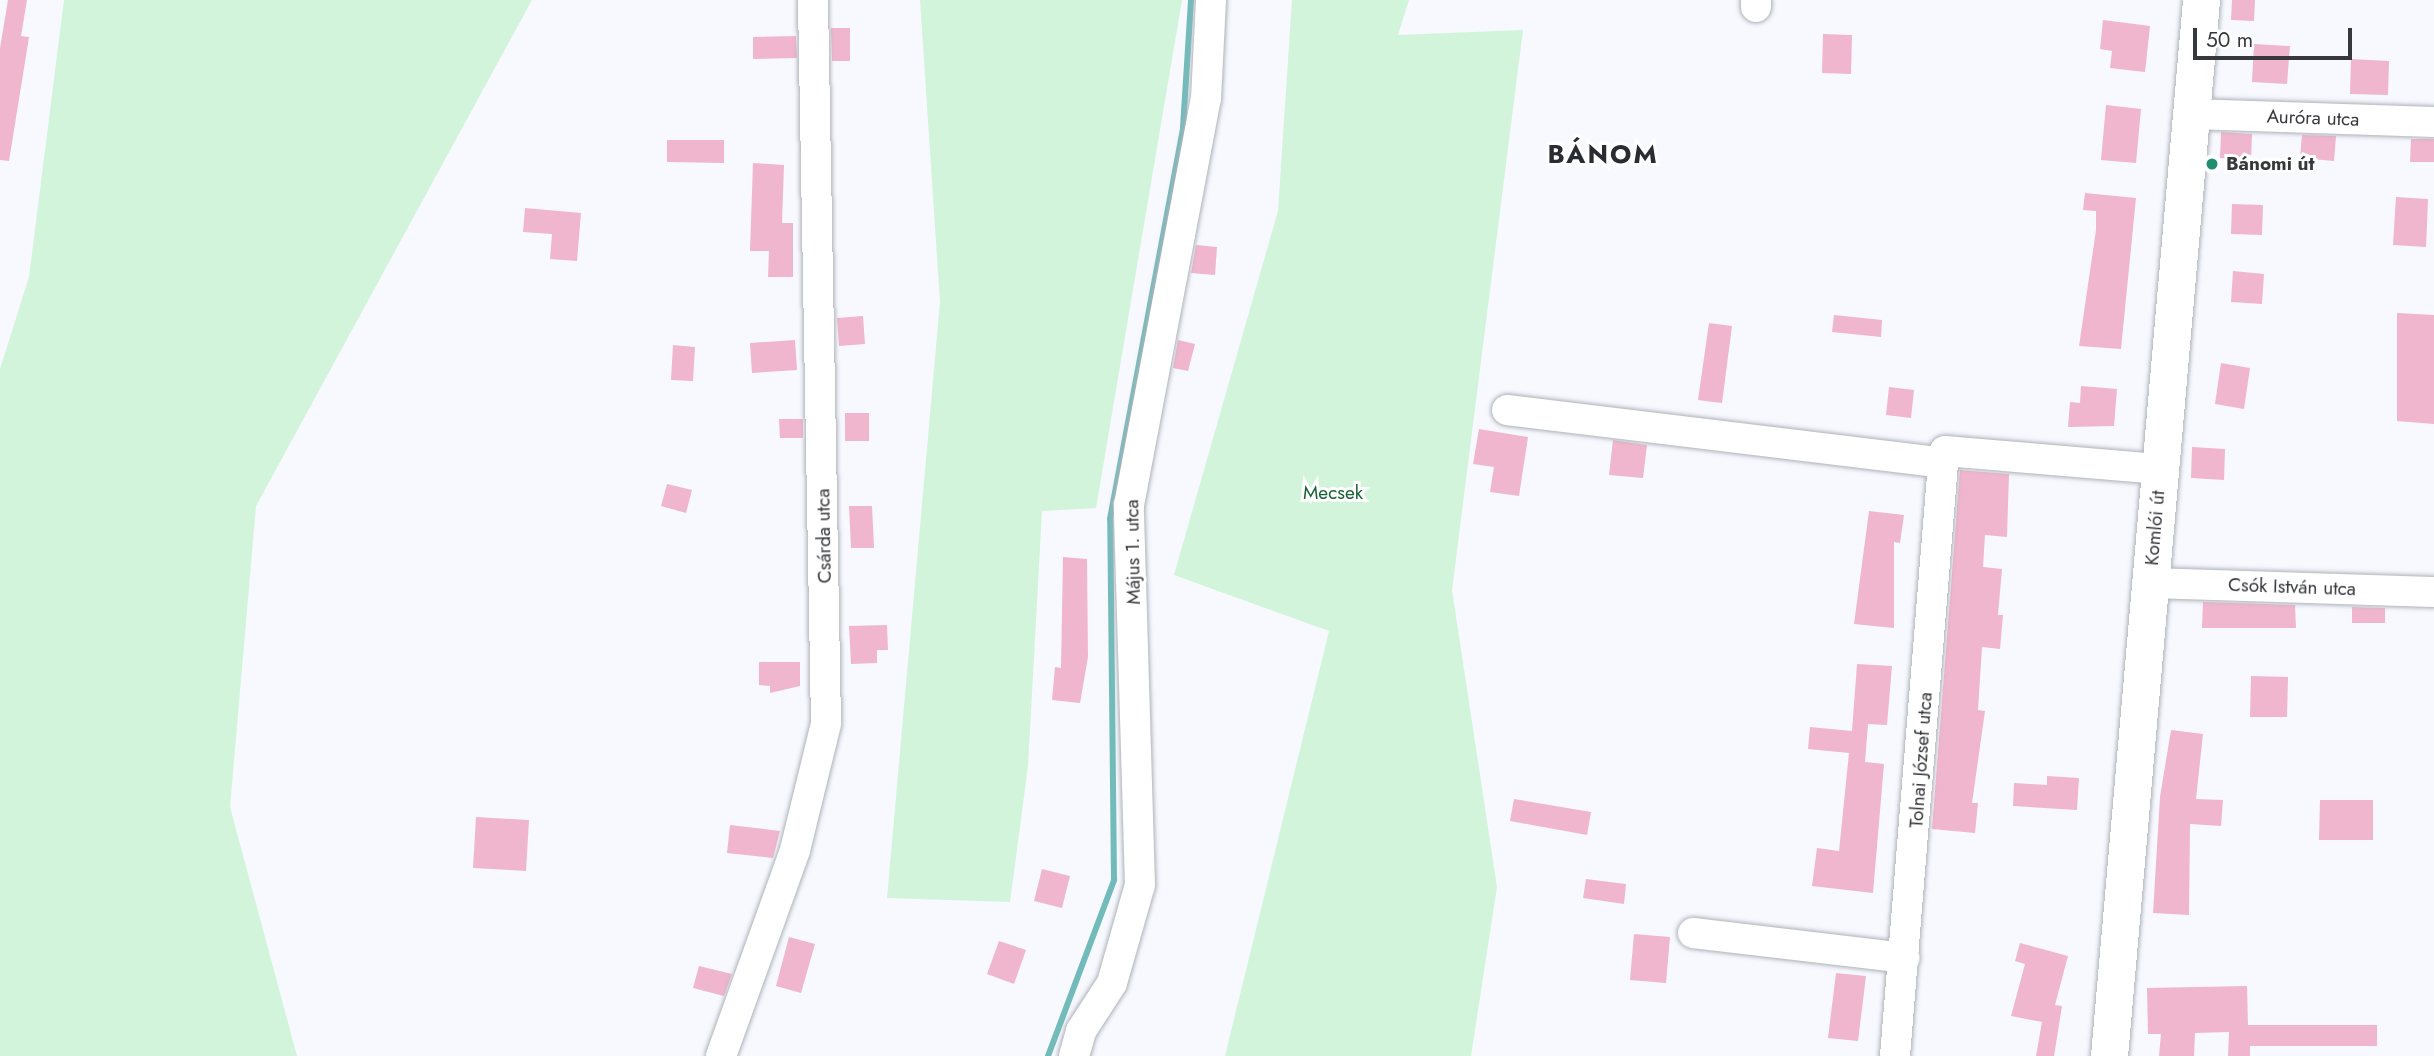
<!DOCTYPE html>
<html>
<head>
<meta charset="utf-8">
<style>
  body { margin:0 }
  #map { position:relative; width:2434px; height:1056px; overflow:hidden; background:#f7f9fe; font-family:Jost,sans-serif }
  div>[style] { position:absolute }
  .green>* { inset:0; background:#d1f4da }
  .stream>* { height:6px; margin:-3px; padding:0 3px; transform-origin:3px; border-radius:3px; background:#73bbbb }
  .building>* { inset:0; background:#f0b6cd }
  .roads { filter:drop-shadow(0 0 2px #aeb2ba) drop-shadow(0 0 2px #aeb2ba) }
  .minor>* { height:30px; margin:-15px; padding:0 15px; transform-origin:15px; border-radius:15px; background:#fff }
  .major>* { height:37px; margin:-18.5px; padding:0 18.5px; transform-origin:18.5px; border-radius:18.5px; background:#fff }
  .dots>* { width:19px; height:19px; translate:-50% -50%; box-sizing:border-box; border:4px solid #fff; border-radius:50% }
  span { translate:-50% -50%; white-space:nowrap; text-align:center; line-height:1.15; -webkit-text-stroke:6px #fff; paint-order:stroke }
  .street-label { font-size:19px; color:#36383b }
  .poi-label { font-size:19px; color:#36383b; font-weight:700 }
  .left { translate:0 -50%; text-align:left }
  .park-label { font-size:19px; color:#176236 }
  .district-label { font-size:26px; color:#2a2c33; font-weight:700; letter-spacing:2px }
  .scale { position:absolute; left:2193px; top:28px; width:159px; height:32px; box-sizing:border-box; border:4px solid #36383b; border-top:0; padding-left:9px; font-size:21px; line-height:24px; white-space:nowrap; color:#36383b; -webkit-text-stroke:5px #fff; paint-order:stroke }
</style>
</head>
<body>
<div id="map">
  <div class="green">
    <i style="clip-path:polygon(64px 0,532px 0,256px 506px,230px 807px,297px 1056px,0 1056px,0 369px,29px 277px)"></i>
    <i style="clip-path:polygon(920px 0,1182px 0,1096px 508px,1042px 511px,1028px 766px,1010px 902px,887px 898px,940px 302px)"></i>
    <i style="clip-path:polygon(1292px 0,1409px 0,1398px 35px,1523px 30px,1452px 590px,1497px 887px,1471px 1056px,1225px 1056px,1329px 631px,1174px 575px,1278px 211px)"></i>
  </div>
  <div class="stream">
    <i style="left:1048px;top:1056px;width:188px;rotate:-69.4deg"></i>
    <i style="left:1114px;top:880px;width:361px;rotate:-90.6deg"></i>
    <i style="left:1110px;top:519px;width:398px;rotate:-79.4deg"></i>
    <i style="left:1183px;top:128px;width:128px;rotate:-86.4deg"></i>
  </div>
  <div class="building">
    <i style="clip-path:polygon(8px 0,27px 0,21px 36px,29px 37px,9px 161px,0 160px,0 48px)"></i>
    <i style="clip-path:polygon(2232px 0,2255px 0,2254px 21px,2231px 20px)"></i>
    <i style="clip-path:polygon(2103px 20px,2150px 26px,2145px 72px,2110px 68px,2112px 51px,2100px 49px)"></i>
    <i style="clip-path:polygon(831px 28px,850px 28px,850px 61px,832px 61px)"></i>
    <i style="clip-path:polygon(1823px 34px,1852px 35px,1851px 74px,1822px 73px)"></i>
    <i style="clip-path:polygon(796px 36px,797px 58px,753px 59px,753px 37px)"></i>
    <i style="clip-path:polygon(2254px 44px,2290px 46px,2287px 84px,2252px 82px)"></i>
    <i style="clip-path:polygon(2351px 59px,2389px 61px,2388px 95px,2350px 94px)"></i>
    <i style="clip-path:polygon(2106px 105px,2141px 109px,2136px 163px,2101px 160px)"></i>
    <i style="clip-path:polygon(2221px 132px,2252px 134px,2251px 160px,2220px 158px)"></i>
    <i style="clip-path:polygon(2302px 135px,2336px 136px,2334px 161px,2300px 158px)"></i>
    <i style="clip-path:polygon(2411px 139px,2434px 139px,2434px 162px,2410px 162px)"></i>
    <i style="clip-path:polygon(667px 140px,724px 140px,724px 163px,667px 162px)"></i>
    <i style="clip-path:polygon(753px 163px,784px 165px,782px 223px,793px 223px,793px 277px,768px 277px,769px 251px,750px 251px)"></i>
    <i style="clip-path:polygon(2085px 193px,2136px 198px,2121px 349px,2079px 346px,2096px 230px,2096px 211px,2083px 210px)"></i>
    <i style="clip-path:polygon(2396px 197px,2428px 199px,2426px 247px,2393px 245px)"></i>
    <i style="clip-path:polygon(2232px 204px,2263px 205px,2262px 235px,2231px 234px)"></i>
    <i style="clip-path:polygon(525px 208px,581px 213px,577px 261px,550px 259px,552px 234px,523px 232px)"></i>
    <i style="clip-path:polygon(1196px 245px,1217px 247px,1215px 275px,1191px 273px)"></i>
    <i style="clip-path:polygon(2233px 271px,2264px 274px,2262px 304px,2231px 302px)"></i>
    <i style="clip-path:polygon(2397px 313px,2434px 315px,2434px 424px,2397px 421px)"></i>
    <i style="clip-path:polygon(1834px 315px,1882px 320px,1881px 337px,1832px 332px)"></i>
    <i style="clip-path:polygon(863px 316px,865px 344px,839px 346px,837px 318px)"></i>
    <i style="clip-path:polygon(1709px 323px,1732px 326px,1722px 403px,1698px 400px)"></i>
    <i style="clip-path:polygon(795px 340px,797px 370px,752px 373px,750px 343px)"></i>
    <i style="clip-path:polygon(1178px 340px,1195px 344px,1188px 371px,1173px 368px)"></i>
    <i style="clip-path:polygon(673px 345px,695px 347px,693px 381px,671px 380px)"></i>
    <i style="clip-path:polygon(2221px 363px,2250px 368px,2244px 409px,2215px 404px)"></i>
    <i style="clip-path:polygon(2081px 386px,2117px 389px,2114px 426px,2068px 427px,2070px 402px,2080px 403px)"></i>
    <i style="clip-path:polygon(1889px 387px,1914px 390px,1911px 418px,1886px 415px)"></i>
    <i style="clip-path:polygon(845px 413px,869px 413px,869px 441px,845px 441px)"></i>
    <i style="clip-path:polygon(779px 419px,803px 419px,803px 438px,780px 438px)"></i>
    <i style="clip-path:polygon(1479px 429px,1528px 437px,1519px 496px,1490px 492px,1494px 467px,1473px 464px)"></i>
    <i style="clip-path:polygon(1613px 440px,1647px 445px,1643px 478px,1609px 475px)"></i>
    <i style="clip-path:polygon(2192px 447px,2225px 449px,2224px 480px,2191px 478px)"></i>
    <i style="clip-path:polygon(1960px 470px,2009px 474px,2007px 537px,1985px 535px,1983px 567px,2002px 569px,1998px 615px,2003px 615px,2000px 649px,1982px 647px,1978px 710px,1985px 711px,1972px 803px,1978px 803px,1975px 833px,1932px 829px)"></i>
    <i style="clip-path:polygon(667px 484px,692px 490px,686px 513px,661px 506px)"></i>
    <i style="clip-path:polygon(849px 506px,872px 506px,874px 548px,851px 548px)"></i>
    <i style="clip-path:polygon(1869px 511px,1904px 515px,1900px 543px,1894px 542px,1894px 628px,1854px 624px)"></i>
    <i style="clip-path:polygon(1063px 557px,1087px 559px,1088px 657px,1080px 703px,1052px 700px,1055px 667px,1061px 668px)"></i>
    <i style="clip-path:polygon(2203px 602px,2295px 605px,2296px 628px,2202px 628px)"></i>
    <i style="clip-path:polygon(2352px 607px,2385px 608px,2385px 623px,2352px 623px)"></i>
    <i style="clip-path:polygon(887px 625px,888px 650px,877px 650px,877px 663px,851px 664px,849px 626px)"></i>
    <i style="clip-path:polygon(759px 662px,800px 662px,800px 686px,770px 693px,770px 686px,759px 685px)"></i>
    <i style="clip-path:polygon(1857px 664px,1892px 666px,1887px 725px,1868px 724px,1865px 762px,1884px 764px,1873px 893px,1812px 886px,1817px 848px,1839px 851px,1849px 753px,1808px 749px,1810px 727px,1852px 731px)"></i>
    <i style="clip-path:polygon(2251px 676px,2288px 677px,2287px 717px,2250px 717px)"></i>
    <i style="clip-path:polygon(2171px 730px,2203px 734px,2196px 799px,2223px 800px,2221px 826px,2190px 824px,2189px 915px,2153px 913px,2160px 797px)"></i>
    <i style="clip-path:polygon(2047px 776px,2079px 778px,2077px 810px,2013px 806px,2014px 783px,2047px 785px)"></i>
    <i style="clip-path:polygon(1514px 799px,1591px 812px,1587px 835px,1510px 821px)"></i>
    <i style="clip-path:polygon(2320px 800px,2373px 800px,2373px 840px,2319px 840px)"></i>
    <i style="clip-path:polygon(476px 817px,529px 820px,526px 871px,473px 868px)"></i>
    <i style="clip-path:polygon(730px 825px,780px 831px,773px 858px,727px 853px)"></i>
    <i style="clip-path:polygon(1042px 869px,1070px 876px,1062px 908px,1034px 901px)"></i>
    <i style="clip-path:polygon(1586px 879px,1626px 884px,1624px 904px,1583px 898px)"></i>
    <i style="clip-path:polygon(1634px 934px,1670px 937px,1666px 983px,1630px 980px)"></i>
    <i style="clip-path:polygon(789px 937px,815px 944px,801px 993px,776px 986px)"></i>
    <i style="clip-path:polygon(999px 941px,1026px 950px,1014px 984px,987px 974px)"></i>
    <i style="clip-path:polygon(2020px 943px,2068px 956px,2055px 1005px,2062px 1006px,2054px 1056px,2036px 1056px,2042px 1022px,2011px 1016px,2025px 964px,2015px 961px)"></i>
    <i style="clip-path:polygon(699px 966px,732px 974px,724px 996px,693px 988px)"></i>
    <i style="clip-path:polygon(1836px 973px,1866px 976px,1858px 1041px,1828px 1038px)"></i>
    <i style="clip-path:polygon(2247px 986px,2248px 1025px,2377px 1025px,2377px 1046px,2250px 1046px,2250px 1056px,2228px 1056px,2229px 1032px,2195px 1033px,2194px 1056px,2159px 1056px,2161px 1034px,2148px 1034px,2147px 988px)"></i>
  </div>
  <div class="roads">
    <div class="minor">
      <i style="left:1756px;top:7px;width:7px;rotate:-90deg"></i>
      <i style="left:2191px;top:114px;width:243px;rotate:1.9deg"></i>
      <i style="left:1507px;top:410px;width:439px;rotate:6.9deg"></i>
      <i style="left:1943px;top:463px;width:12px;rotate:-81deg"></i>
      <i style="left:1945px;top:451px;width:216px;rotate:4.8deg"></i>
      <i style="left:2150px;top:583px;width:284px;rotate:1.8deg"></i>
      <i style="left:1693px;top:933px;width:213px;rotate:6.7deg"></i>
      <i style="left:721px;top:1056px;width:219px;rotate:-70.2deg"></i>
      <i style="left:795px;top:850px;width:130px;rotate:-76.2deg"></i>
      <i style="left:826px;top:724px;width:724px;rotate:-91.03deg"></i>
      <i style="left:1074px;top:1056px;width:26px;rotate:-74deg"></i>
      <i style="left:1081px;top:1031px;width:57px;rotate:-57.1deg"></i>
      <i style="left:1112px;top:983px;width:102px;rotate:-74.1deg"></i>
      <i style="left:1140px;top:885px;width:380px;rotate:-91.7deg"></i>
      <i style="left:1129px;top:505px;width:413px;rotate:-79.3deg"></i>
      <i style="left:1206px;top:99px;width:99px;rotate:-87.1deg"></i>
      <i style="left:1895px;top:1056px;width:595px;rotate:-85.37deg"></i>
    </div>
    <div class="major">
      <i style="left:2109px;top:1056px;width:1060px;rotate:-85.02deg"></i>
    </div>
  </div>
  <div class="dots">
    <i style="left:2212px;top:164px;background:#1f8f70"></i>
  </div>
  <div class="street-label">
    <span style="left:2313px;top:118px;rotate:2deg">Auróra utca</span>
    <span style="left:2155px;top:528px;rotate:-85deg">Komlói út</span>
    <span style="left:824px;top:536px;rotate:-91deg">Csárda utca</span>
    <span style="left:1133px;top:552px;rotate:-91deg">Május 1. utca</span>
    <span style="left:2292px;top:587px;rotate:2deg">Csók István utca</span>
    <span style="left:1921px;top:760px;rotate:-86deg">Tolnai József utca</span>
  </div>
  <div class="poi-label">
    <span class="left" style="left:2226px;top:164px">Bánomi út</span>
  </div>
  <div class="park-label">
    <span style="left:1333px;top:493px">Mecsek</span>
  </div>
  <div class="district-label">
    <span style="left:1603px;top:155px">BÁNOM</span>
  </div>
  <div class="scale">50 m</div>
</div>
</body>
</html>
